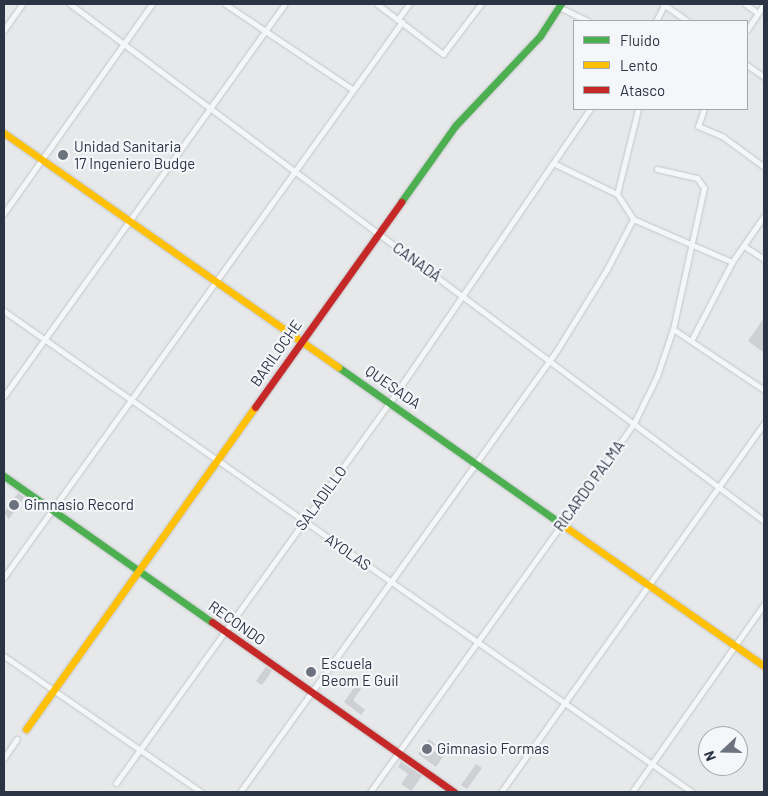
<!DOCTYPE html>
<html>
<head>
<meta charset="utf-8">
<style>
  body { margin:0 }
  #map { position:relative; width:768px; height:796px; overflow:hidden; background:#e6e8ea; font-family:Barlow,sans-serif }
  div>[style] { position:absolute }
  .building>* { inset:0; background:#ced0d3 }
  .roads { filter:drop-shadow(0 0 1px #c4c6c8) drop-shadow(0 0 1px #c4c6c8) }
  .street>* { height:5px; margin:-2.5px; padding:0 2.5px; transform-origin:2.5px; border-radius:2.5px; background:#f5f6f7 }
  .fast>* { height:7px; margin:-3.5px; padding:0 3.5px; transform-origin:3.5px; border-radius:3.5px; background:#4caf50 }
  .slow>* { height:7px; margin:-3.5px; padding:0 3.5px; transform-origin:3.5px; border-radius:3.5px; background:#ffc107 }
  .jam>* { height:7px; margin:-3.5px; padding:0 3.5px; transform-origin:3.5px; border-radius:3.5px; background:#c62828 }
  .dots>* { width:14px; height:14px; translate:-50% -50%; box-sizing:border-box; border:2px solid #f4f6f9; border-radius:50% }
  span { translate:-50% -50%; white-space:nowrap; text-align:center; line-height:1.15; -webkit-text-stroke:4.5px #f4f6f9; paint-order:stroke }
  .poi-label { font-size:15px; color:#2b3445 }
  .left { translate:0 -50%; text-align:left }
  .street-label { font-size:15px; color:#2b3445 }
  .frame { position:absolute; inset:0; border:5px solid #2b3445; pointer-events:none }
  .legend { position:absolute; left:573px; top:20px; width:175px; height:90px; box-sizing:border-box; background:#f4f6f9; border:1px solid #a4a8b1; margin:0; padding:6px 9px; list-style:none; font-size:15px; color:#2b3445 }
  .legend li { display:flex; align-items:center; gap:10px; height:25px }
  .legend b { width:25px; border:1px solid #a4a8b1 }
  .north { position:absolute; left:698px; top:726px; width:50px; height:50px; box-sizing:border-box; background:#f4f6f9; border:1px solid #a4a8b1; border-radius:50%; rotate:249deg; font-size:14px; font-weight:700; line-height:20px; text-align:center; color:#2b3445 }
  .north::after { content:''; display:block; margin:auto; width:18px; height:22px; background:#6c737f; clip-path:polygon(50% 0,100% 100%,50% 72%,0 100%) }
</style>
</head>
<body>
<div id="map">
  <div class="building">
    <i style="clip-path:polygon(764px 318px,764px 353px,748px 341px)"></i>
    <i style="clip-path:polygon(18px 493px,24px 497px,9px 519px,4px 513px)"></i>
    <i style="clip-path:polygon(266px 667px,272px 671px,262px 685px,256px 681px)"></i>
    <i style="clip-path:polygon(356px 685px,361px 689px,353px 700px,365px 710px,361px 715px,344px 702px)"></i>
    <i style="clip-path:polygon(429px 739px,435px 744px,431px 749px,443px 757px,436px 767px,418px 754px)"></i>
    <i style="clip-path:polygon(401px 762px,422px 776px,411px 791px,401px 784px,408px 774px,398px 767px)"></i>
    <i style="clip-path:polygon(476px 764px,482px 768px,467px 789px,461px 785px)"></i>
  </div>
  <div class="roads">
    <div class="street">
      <i style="left:70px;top:4px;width:865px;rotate:36.68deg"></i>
      <i style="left:225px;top:4px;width:153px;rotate:33.8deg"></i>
      <i style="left:377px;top:4px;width:83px;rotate:37.1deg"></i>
      <i style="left:443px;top:54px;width:63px;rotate:-52.8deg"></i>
      <i style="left:663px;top:4px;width:29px;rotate:35deg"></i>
      <i style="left:745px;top:4px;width:16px;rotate:35deg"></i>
      <i style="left:559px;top:7px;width:32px;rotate:26deg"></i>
      <i style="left:398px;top:19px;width:19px;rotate:-54deg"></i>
      <i style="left:656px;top:21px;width:18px;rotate:-63deg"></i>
      <i style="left:4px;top:30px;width:32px;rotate:-55deg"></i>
      <i style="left:747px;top:30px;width:31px;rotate:-57deg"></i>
      <i style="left:747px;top:65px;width:21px;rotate:35deg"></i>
      <i style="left:704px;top:109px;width:18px;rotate:109deg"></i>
      <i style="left:698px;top:126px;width:26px;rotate:23deg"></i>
      <i style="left:722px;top:136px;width:52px;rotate:36.4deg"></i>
      <i style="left:553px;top:163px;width:71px;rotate:25.8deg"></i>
      <i style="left:617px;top:194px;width:30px;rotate:57deg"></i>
      <i style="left:633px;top:219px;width:108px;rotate:23.5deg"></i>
      <i style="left:617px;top:194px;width:88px;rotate:-76.1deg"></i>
      <i style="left:4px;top:213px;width:256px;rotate:-54.7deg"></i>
      <i style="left:744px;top:246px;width:24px;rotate:33deg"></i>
      <i style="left:4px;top:311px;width:839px;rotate:34.96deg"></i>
      <i style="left:673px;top:329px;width:110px;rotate:33.8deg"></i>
      <i style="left:692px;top:339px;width:87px;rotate:-62.5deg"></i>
      <i style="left:732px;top:262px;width:56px;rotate:-55.2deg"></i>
      <i style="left:4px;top:396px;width:482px;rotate:-54.4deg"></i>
      <i style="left:4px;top:577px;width:683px;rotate:-54.36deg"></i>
      <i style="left:4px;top:656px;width:239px;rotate:34.6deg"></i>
      <i style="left:4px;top:758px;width:23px;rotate:-56deg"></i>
      <i style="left:116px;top:783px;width:469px;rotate:-54.3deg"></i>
      <i style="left:390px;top:402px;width:355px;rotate:-55.7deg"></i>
      <i style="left:240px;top:792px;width:544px;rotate:-54.35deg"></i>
      <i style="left:557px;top:350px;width:95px;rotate:-58.3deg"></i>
      <i style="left:607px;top:269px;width:56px;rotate:-62.5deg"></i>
      <i style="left:370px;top:792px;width:454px;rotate:-54.4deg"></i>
      <i style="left:634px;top:423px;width:52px;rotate:-63.9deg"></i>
      <i style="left:657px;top:376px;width:50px;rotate:-71.2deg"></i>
      <i style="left:673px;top:329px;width:144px;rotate:-77.6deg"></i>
      <i style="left:704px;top:188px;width:12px;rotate:-125deg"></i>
      <i style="left:697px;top:178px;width:41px;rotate:-167.3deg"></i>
      <i style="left:501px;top:792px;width:453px;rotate:-54.5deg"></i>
      <i style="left:632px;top:792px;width:230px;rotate:-54.9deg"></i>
    </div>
    <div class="fast">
      <i style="left:401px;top:202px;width:93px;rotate:-54.6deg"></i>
      <i style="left:455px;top:126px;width:124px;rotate:-46.6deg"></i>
      <i style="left:540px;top:36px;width:38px;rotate:-57deg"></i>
      <i style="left:338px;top:367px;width:271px;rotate:35.1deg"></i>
      <i style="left:4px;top:476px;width:254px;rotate:35.1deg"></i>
    </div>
    <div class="slow">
      <i style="left:4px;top:133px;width:408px;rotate:35deg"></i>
      <i style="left:560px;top:523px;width:249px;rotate:35deg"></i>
      <i style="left:26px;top:729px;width:395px;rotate:-54.6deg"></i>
    </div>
    <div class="jam">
      <i style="left:255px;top:407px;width:252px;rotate:-54.5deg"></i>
      <i style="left:212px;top:622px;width:296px;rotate:35.1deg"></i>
    </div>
  </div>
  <div class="dots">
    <i style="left:63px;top:155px;background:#6c737f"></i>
    <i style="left:14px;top:505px;background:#6c737f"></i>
    <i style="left:311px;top:672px;background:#6c737f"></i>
    <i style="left:427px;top:749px;background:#6c737f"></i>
  </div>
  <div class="poi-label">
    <span class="left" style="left:74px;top:155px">Unidad Sanitaria<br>17 Ingeniero Budge</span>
    <span class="left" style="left:24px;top:505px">Gimnasio Record</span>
    <span class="left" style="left:321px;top:672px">Escuela<br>Beom E Guil</span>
    <span class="left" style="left:437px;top:749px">Gimnasio Formas</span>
  </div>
  <div class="street-label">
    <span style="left:417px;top:262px;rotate:36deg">CANADÁ</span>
    <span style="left:276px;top:353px;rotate:-55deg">BARILOCHE</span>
    <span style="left:393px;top:387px;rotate:35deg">QUESADA</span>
    <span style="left:589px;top:486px;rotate:-54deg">RICARDO PALMA</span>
    <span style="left:321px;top:498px;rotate:-54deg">SALADILLO</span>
    <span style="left:348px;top:552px;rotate:35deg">AYOLAS</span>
    <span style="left:237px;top:623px;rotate:35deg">RECONDO</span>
  </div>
  <div class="frame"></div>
  <ul class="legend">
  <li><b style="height:6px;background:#4caf50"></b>Fluido</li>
  <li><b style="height:6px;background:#ffc107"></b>Lento</li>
  <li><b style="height:6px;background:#c62828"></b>Atasco</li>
  </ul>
  <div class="north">N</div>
</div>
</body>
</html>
